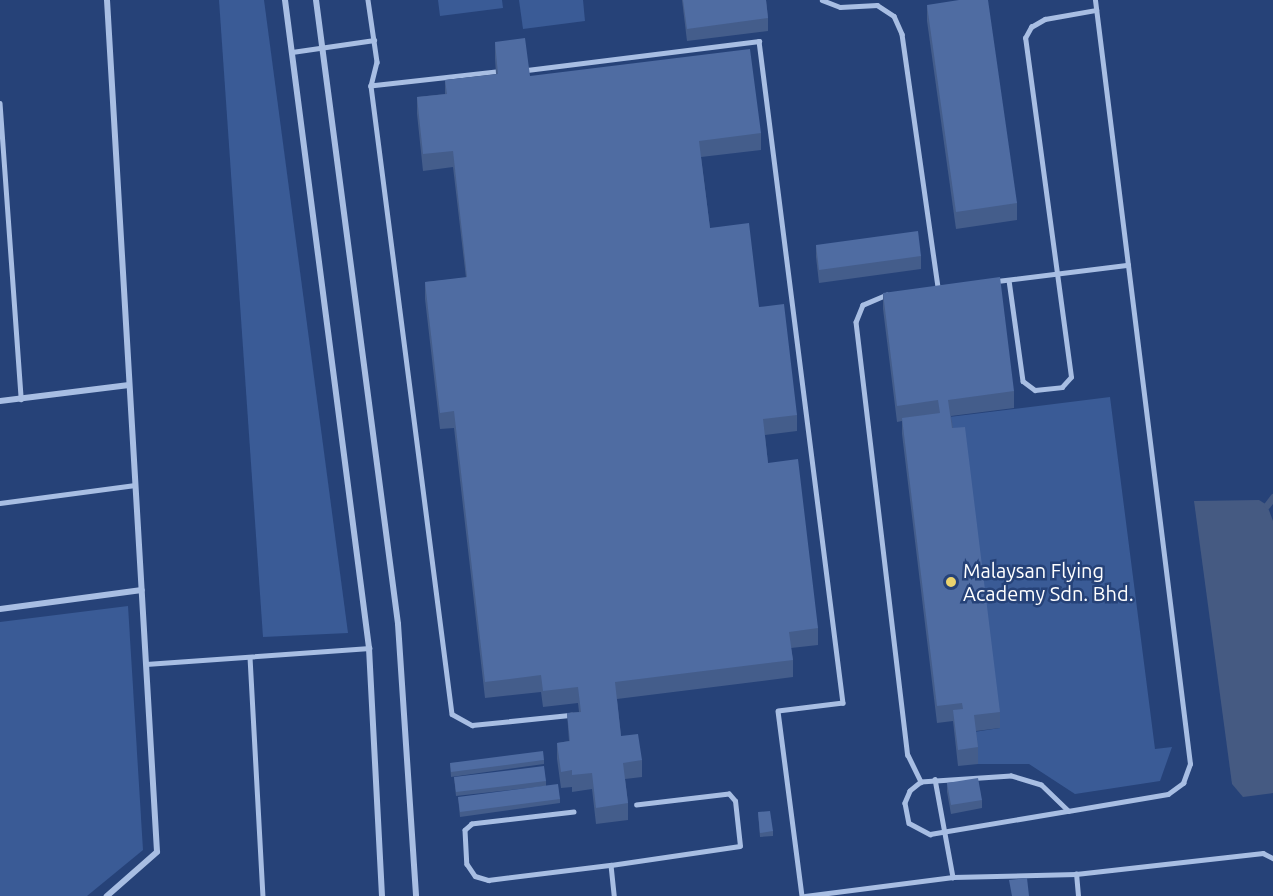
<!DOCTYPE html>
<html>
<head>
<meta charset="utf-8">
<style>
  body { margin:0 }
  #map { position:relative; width:1273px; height:896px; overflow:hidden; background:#264278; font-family:Ubuntu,sans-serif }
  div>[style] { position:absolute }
  .green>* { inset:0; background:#3a5b96 }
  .water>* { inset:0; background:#455a82 }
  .stream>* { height:7px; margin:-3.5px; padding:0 3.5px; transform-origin:3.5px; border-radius:3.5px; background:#455a82 }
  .lane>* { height:4.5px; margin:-2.25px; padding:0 2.25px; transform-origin:2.25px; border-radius:2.25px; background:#a8bee3 }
  .street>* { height:6px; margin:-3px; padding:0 3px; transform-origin:3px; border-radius:3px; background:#a8bee3 }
  .wall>* { inset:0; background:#445d8b }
  .building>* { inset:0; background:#4f6ca2 }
  .dots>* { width:16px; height:16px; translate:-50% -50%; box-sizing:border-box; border:3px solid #264278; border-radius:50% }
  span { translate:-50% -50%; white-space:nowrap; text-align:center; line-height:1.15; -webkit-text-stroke:5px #264278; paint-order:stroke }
  .poi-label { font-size:20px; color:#fff }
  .left { translate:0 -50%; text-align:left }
</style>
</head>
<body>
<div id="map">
  <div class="green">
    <i style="clip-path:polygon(219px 0,264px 0,348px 633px,263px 637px)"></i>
    <i style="clip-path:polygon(438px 0,502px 0,503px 8px,440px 16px)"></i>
    <i style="clip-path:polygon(519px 0,583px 0,585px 21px,523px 29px)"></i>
    <i style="clip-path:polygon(1110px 397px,1155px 749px,1172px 747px,1160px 781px,1075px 794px,1029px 764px,978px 764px,974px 732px,1000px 728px,949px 417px)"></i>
    <i style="clip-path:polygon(128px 606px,143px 850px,87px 896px,0 896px,0 622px)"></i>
  </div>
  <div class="water">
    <i style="clip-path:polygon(1259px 500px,1267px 505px,1273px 521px,1273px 793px,1243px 797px,1232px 784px,1194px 501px)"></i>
  </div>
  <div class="stream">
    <i style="left:1267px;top:505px;width:10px;rotate:-53deg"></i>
  </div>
  <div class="lane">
    <i style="left:368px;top:0;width:63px;rotate:81.7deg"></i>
    <i style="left:377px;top:62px;width:25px;rotate:104deg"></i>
    <i style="left:822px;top:0;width:19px;rotate:21deg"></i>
    <i style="left:840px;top:7px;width:37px;rotate:-3deg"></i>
    <i style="left:877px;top:5px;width:20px;rotate:33deg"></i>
    <i style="left:894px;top:16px;width:20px;rotate:66deg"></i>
    <i style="left:902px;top:34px;width:256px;rotate:81.9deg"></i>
    <i style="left:292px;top:52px;width:83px;rotate:-8.3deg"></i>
    <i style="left:527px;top:70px;width:234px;rotate:-7.1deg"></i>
    <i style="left:759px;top:41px;width:667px;rotate:82.77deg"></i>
    <i style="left:843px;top:703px;width:65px;rotate:173deg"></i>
    <i style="left:778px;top:711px;width:187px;rotate:82.6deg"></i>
    <i style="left:496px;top:72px;width:126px;rotate:173.6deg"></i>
    <i style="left:371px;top:86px;width:633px;rotate:82.65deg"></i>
    <i style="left:452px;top:714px;width:23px;rotate:29deg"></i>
    <i style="left:472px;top:725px;width:100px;rotate:-5.8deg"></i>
    <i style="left:0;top:103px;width:297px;rotate:85.9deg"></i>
    <i style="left:1009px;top:280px;width:102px;rotate:82.1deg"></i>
    <i style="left:1023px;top:381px;width:15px;rotate:37deg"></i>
    <i style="left:1035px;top:390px;width:27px;rotate:-6deg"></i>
    <i style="left:1062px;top:387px;width:13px;rotate:-48deg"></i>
    <i style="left:1071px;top:377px;width:342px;rotate:-97.7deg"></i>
    <i style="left:1025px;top:38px;width:13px;rotate:-61deg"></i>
    <i style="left:1031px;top:27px;width:16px;rotate:-30deg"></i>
    <i style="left:1045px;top:19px;width:52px;rotate:-10deg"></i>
    <i style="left:997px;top:281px;width:132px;rotate:-7deg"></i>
    <i style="left:887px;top:295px;width:26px;rotate:157deg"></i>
    <i style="left:863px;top:305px;width:18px;rotate:112deg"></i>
    <i style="left:856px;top:322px;width:436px;rotate:83.2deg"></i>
    <i style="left:908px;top:755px;width:30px;rotate:64deg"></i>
    <i style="left:0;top:503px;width:136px;rotate:-7.6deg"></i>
    <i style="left:250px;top:657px;width:239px;rotate:86.9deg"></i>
    <i style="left:146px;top:664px;width:224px;rotate:-4.1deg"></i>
    <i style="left:935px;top:779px;width:100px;rotate:79.6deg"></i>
    <i style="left:1068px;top:811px;width:37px;rotate:-136deg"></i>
    <i style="left:1041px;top:785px;width:31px;rotate:-163deg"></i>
    <i style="left:1011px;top:776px;width:90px;rotate:176.2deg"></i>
    <i style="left:921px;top:782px;width:14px;rotate:141deg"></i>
    <i style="left:910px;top:791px;width:13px;rotate:113deg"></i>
    <i style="left:905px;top:803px;width:20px;rotate:79deg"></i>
    <i style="left:909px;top:823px;width:24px;rotate:28deg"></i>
    <i style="left:930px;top:834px;width:140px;rotate:-9.5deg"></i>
    <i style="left:1068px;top:811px;width:101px;rotate:-9.6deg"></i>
    <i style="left:1168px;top:794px;width:19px;rotate:-36deg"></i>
    <i style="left:1183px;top:783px;width:20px;rotate:-70deg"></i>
    <i style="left:1190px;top:764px;width:770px;rotate:-97.09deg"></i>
    <i style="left:574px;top:812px;width:103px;rotate:173.3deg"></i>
    <i style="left:472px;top:824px;width:9px;rotate:139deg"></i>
    <i style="left:465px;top:830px;width:34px;rotate:87deg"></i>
    <i style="left:467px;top:864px;width:14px;rotate:56deg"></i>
    <i style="left:475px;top:876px;width:14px;rotate:17deg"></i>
    <i style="left:488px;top:880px;width:124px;rotate:-7deg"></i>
    <i style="left:611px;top:865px;width:31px;rotate:84deg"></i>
    <i style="left:611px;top:865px;width:130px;rotate:-8.4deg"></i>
    <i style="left:740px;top:846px;width:45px;rotate:-96.3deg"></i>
    <i style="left:735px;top:801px;width:9px;rotate:-131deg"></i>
    <i style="left:729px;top:794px;width:93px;rotate:173.2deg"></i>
    <i style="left:805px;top:896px;width:149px;rotate:-7.3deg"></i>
    <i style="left:953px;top:877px;width:123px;rotate:-1.4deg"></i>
    <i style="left:1078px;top:896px;width:22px;rotate:-95deg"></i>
    <i style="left:1076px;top:874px;width:188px;rotate:-6.4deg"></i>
    <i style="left:1263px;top:853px;width:11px;rotate:27deg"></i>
  </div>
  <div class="street">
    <i style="left:107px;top:0;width:853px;rotate:86.64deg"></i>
    <i style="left:157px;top:852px;width:67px;rotate:138.7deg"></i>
    <i style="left:285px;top:0;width:653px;rotate:82.61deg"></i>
    <i style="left:369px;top:648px;width:248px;rotate:87deg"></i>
    <i style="left:316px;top:0;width:629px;rotate:82.51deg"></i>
    <i style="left:398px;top:624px;width:273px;rotate:86.2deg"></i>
    <i style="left:0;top:401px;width:130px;rotate:-7.1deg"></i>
    <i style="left:0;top:609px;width:143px;rotate:-7.6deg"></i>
  </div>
  <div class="wall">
    <i style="clip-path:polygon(682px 0,766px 0,768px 18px,768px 31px,687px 41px)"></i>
    <i style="clip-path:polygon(927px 5px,1017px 203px,1017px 220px,956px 229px,927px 21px)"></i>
    <i style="clip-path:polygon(495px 42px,530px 76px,761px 133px,761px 150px,701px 157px,710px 228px,759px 307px,797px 415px,797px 431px,765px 435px,768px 463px,818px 628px,818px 645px,791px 648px,793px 660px,793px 677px,617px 699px,621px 736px,642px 760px,642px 777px,625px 779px,628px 803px,628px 820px,596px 824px,592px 789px,572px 792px,572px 787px,561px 788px,557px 759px,557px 743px,569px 741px,567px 713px,579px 712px,578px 703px,543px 707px,541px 692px,485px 698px,454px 428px,440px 429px,425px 299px,425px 282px,466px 278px,453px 167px,423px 171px,417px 114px,417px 97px,445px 94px,445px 80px,496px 74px,495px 59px)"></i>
    <i style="clip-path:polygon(816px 245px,921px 256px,921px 269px,819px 283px,816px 257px)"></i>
    <i style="clip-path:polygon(883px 293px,1014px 391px,1014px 408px,951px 416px,1000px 712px,1000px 728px,976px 731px,978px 747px,978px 764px,958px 766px,953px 721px,937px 723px,902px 434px,902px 421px,897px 422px,883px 309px)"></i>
    <i style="clip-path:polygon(544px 760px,544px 764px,451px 777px,450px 763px)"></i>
    <i style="clip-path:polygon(454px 777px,546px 781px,546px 786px,456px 796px)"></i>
    <i style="clip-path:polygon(947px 783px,982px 800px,982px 808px,951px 814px,947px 792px)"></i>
    <i style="clip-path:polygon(458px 797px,560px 799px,560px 803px,460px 817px)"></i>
    <i style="clip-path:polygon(758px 812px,773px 831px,773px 836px,760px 837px)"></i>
  </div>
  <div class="building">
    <i style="clip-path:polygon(683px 0,766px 0,768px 18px,687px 29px)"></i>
    <i style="clip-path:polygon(959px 0,988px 0,1017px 203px,956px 212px,927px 5px)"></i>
    <i style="clip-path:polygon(525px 38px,530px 76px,750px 49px,761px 133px,699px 141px,710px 228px,749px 223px,759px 307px,784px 304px,797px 415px,763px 419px,768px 463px,798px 459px,818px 628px,789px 632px,793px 660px,615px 682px,621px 736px,638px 734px,642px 760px,623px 763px,628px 803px,596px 808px,592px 773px,572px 775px,572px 770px,561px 772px,557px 743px,570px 741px,567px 713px,581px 712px,578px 687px,543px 691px,541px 675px,485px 682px,454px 411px,440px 413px,425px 282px,467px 277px,453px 151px,423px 154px,417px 97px,447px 94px,445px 80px,498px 74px,495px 42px)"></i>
    <i style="clip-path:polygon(918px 231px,921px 256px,819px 270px,816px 245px)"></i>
    <i style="clip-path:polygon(1000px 277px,1014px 391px,948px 400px,952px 428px,965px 427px,1000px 712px,974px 715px,978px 747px,958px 750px,953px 710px,963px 709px,962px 703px,937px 706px,902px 418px,940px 413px,938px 400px,897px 406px,883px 293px)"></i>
    <i style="clip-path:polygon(543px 751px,544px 760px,451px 772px,450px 763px)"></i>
    <i style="clip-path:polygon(544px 766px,546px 781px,456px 792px,454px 777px)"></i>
    <i style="clip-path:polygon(978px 778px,982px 800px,951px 805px,947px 783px)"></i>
    <i style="clip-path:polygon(558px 784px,560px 799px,460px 812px,458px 797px)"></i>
    <i style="clip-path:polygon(770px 811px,773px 831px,760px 833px,758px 812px)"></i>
    <i style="clip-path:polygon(1027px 878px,1029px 896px,1012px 896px,1009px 880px)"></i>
  </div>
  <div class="dots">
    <i style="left:951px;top:582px;background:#ebd36e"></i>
  </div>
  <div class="poi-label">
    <span class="left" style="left:963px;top:582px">Malaysan Flying<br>Academy Sdn. Bhd.</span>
  </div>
</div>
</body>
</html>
